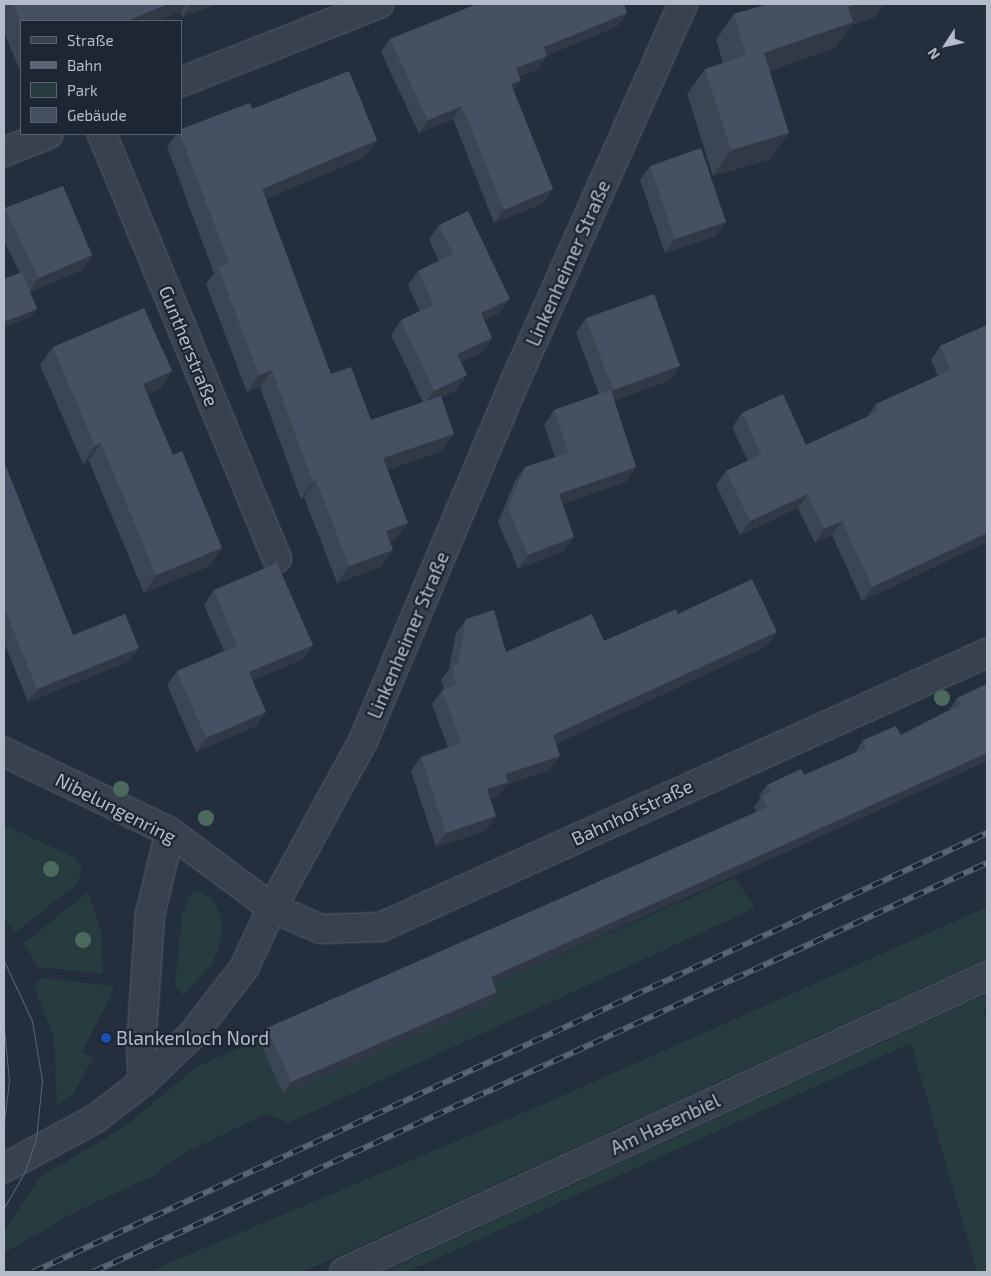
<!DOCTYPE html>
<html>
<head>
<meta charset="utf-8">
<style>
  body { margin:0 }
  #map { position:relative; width:991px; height:1276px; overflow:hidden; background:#242f3e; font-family:"Exo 2",sans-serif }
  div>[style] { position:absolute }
  .green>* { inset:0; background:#263c3f }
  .roads { filter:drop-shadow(0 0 1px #565f6c) drop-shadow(0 0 1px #565f6c) }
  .minor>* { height:28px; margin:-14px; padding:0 14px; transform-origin:14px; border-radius:14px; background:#38414e }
  .tram>* { height:1px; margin:-0.5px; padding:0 0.5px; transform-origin:0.5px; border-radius:0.5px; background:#5a6575 }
  .rail>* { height:5.5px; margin-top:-2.75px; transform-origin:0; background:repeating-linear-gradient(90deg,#1d2633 0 11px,#5a6575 0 22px); box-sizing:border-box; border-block:1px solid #5a6575 }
  .trees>* { width:16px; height:16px; margin:-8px; border-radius:50%; background:#4b6a5d }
  .wall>* { inset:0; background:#3b4654 }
  .shaded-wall>* { inset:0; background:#303945 }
  .building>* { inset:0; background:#455162 }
  .dots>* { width:14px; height:14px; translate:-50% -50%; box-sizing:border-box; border:2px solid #1d2633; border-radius:50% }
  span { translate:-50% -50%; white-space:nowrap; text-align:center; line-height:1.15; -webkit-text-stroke:4.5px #1d2633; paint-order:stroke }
  .street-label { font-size:19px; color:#b4bcc9 }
  .poi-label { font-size:19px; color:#b4bcc9 }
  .left { translate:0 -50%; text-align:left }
  .frame { position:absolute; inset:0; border:5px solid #b4bcc9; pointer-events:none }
  .legend { position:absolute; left:20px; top:20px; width:162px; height:115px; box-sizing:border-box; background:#1d2633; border:1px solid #59626f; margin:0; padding:6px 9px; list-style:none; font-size:15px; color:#b4bcc9 }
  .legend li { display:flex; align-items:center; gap:10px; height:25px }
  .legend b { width:25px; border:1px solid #59626f }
  .north { position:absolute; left:921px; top:20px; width:50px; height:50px; -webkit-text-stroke:4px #1d2633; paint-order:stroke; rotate:235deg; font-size:14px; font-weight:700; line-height:20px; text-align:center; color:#b4bcc9 }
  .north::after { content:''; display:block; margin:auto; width:18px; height:22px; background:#b4bcc9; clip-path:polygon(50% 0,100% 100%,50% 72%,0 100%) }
</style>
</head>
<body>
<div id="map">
  <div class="green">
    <i style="clip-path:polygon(4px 825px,76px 858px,82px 870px,77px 884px,15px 933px,4px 918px)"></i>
    <i style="clip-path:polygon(735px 878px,755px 908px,288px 1123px,266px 1114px,184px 1153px,153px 1176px,79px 1210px,4px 1253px,4px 1231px,40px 1177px,124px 1127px,198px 1066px,259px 1040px,283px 1094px,483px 989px)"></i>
    <i style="clip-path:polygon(197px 890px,213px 900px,221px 917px,223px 934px,212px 964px,183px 995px,175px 986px,182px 915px,189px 896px)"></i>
    <i style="clip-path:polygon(88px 892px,102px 932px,103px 974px,38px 967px,24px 943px)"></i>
    <i style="clip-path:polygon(987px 907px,987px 958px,303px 1272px,148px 1272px,551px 1101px)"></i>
    <i style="clip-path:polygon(43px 978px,113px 986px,111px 996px,82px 1052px,93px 1058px,72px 1096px,57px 1104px,54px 1039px,34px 985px)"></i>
    <i style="clip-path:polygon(987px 994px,987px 1008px,984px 1010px,987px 1023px,987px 1272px,977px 1272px,911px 1043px,407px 1272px,384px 1272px)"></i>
  </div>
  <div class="roads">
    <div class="minor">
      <i style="left:181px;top:82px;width:213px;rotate:-21.5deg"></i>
      <i style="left:102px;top:134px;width:459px;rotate:67.6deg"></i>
      <i style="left:4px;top:152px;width:48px;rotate:-21.8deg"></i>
      <i style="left:4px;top:752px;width:184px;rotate:25.7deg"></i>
      <i style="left:170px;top:832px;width:127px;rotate:36.7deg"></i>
      <i style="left:272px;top:908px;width:53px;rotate:23.2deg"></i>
      <i style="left:321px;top:929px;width:60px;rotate:-1.9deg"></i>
      <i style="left:381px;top:927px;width:665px;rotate:-24.33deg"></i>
      <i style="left:143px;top:1082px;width:35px;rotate:-93deg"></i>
      <i style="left:141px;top:1047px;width:132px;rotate:-86.1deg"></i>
      <i style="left:150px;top:915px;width:85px;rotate:-76.5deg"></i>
      <i style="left:4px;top:1168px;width:103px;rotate:-28.3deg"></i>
      <i style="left:95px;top:1119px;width:61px;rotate:-37.6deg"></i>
      <i style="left:143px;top:1082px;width:68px;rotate:-43.8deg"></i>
      <i style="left:192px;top:1035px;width:85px;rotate:-52.2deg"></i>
      <i style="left:244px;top:968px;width:66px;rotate:-65deg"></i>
      <i style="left:272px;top:908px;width:190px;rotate:-61.4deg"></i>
      <i style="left:363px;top:741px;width:393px;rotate:-67.1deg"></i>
      <i style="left:516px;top:379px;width:411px;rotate:-66deg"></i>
      <i style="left:344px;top:1272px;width:708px;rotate:-24.72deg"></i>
    </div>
  </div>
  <div class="tram">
    <i style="left:4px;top:961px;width:66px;rotate:65deg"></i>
    <i style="left:32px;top:1021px;width:60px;rotate:80.4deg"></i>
    <i style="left:42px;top:1080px;width:59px;rotate:95.8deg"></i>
    <i style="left:36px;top:1139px;width:36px;rotate:109deg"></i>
    <i style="left:24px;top:1173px;width:39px;rotate:120deg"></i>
    <i style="left:4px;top:1028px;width:53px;rotate:84.6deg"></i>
    <i style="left:9px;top:1081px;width:40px;rotate:97.1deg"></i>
  </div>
  <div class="rail">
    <i style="left:33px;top:1272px;width:1050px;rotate:-24.71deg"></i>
    <i style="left:93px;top:1272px;width:983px;rotate:-24.58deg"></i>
  </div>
  <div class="trees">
    <i style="left:942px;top:698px"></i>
    <i style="left:121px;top:789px"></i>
    <i style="left:206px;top:818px"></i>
    <i style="left:51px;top:869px"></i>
    <i style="left:83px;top:940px"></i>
  </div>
  <div class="wall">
    <i style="clip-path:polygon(4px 4px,218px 4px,182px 17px,180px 12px,158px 21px,21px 21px,21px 73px,4px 32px)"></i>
    <i style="clip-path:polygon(762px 4px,884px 4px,875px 17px,852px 25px,835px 48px,769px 71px,771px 159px,713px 176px,687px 94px,705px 69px,723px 63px,716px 40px,734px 14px,762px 6px)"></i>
    <i style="clip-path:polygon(627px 13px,618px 26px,547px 55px,538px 69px,519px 77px,514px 90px,544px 203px,494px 223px,453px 119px,419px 133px,381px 52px,390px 39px)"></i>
    <i style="clip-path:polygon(252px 109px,377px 140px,365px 157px,266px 199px,331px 374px,371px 420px,423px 402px,391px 335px,401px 320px,420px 311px,408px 285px,418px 271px,439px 261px,429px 239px,439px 225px,500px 313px,484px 320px,492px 338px,482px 352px,461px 362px,457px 390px,441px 397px,442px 451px,387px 470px,395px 540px,390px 542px,381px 567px,337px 583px,304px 497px,301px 499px,260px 387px,247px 392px,206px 284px,214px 273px,167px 147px,176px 134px,181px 134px)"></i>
    <i style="clip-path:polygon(650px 166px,716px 236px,665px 253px,640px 180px)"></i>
    <i style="clip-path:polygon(5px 208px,92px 255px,82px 270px,30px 292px,32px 316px,4px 328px,4px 279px,20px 273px,4px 241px,4px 210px)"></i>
    <i style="clip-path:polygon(586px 318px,670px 380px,614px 401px,636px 467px,626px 482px,562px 504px,574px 537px,564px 551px,518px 569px,498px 522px,515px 481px,525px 467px,555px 457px,544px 425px,554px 410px,599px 394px,576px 333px)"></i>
    <i style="clip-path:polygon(987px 325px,987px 542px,862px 601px,832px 535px,815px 543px,798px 508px,740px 535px,716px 485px,726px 471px,748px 461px,732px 427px,742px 413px,806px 445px,867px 417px,876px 404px,938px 376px,931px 360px,940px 346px)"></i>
    <i style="clip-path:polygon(53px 347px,172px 371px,160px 389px,147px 394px,210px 566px,144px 593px,89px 461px,83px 464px,40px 365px)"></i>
    <i style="clip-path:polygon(4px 462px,73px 635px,130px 661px,28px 702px,4px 642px)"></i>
    <i style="clip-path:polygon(214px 590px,313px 645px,303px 659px,253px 680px,256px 726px,196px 752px,167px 685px,177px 671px,224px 651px,204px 605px)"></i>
    <i style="clip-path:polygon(678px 614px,767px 646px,556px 744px,560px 756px,550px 770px,506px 785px,498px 797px,490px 799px,486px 831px,436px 847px,411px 771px,421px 757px,448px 748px,432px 704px,442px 690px,444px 689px,441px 680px,449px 669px,456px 633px,466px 619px,506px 652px,604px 641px)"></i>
    <i style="clip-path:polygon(957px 698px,987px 761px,494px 984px,489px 1004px,283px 1094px,259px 1040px,267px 1028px,756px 812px,754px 807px,760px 799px,759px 796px,767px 785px,804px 775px,855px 753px,863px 740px,901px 735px,949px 710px)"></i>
  </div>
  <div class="shaded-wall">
    <i style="clip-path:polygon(168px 4px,186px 4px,180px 12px,158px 21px,127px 21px)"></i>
    <i style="clip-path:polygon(192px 4px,218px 4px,182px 17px)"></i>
    <i style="clip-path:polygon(857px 4px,884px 4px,875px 17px,852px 25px,835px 48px,746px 79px,764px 53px,848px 7px)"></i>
    <i style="clip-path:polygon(627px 13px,618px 26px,534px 61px,544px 47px)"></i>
    <i style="clip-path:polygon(547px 56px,538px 69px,506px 82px,516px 68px)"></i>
    <i style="clip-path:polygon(521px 80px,511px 94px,511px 84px)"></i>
    <i style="clip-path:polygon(462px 106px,453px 119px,419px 133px,428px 120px)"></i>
    <i style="clip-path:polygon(789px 133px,771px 159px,713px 176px,731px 150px)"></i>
    <i style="clip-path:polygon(377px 140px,365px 157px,250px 206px,262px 189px)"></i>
    <i style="clip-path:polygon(553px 189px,544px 203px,494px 223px,504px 210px)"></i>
    <i style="clip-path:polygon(726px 222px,716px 236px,665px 253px,675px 239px)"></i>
    <i style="clip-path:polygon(92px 255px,82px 270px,29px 292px,39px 278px)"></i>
    <i style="clip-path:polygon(510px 299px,500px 313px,471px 327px,481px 313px)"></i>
    <i style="clip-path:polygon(37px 309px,32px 316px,4px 328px,4px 325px,6px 321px)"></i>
    <i style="clip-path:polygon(492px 338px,482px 352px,447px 368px,457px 354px)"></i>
    <i style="clip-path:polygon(680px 366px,670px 380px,603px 405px,613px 390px)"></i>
    <i style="clip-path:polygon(272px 370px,260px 387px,247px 392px,259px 375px)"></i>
    <i style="clip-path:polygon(172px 371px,160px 389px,131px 401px,143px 384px)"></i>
    <i style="clip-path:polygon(467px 375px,457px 390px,424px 405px,434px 391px)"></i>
    <i style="clip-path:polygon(454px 434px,442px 451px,371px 475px,383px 458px)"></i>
    <i style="clip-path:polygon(101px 443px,89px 461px,83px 464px,95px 446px)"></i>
    <i style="clip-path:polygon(636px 467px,626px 482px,549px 508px,559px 494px)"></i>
    <i style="clip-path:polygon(316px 480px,304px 497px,301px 499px,313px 482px)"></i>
    <i style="clip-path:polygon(808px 494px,798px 508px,740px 535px,750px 521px)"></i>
    <i style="clip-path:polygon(842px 521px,832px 535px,815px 543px,824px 529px)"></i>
    <i style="clip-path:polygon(408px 523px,395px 540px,374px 548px,386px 531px)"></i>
    <i style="clip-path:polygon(987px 533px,987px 542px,862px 601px,872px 587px)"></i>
    <i style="clip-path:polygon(574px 537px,564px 551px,518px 569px,528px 555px)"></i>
    <i style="clip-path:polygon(222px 548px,210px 566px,144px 593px,156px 575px)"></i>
    <i style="clip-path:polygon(393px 550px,381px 567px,337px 583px,349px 566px)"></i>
    <i style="clip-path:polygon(777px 632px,767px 646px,543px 750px,553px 735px)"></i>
    <i style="clip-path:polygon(313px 645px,303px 659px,239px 686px,249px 672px)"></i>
    <i style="clip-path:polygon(139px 648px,130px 661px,28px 702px,37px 689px)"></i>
    <i style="clip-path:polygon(266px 712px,256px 726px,196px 752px,206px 738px)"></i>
    <i style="clip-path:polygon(987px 753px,987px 761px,483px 989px,491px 977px)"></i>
    <i style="clip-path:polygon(560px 756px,550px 770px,506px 785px,498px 797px,476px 803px,487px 789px,505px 774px)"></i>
    <i style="clip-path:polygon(496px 816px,486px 831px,436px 847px,446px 833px)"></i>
    <i style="clip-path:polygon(497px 992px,489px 1004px,283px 1094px,291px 1082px)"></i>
  </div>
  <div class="building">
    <i style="clip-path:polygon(13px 4px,168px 4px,127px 21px,21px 21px,21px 23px)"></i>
    <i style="clip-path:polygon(477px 4px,624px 4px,627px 13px,544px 47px,547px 56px,516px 68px,521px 80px,511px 84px,553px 189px,504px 210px,462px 106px,428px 120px,390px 39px)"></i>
    <i style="clip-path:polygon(769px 4px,857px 4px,848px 7px,853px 22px,764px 53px,789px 133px,731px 150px,705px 69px,746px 55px,734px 14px)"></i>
    <i style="clip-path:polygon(349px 71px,377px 140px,262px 189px,331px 374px,351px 367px,371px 420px,441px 396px,454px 434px,383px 458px,408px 523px,386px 531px,393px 550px,349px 566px,316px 480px,313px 482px,272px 370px,259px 375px,218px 267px,229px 263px,180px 134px,181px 134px,181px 129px,250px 103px,252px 109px)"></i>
    <i style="clip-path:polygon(701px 148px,726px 222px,675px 239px,650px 166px)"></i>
    <i style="clip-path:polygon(63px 186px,92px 255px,39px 278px,5px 208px)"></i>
    <i style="clip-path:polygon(468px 211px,510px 299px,481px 313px,492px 338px,457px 354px,467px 375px,434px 391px,401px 320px,434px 305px,418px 271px,453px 254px,439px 225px)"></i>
    <i style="clip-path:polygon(22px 272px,37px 309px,6px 321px,4px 315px,4px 279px)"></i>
    <i style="clip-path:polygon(654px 294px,680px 366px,613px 390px,586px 318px)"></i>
    <i style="clip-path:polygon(144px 308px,172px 371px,143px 384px,173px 455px,182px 451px,222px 548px,156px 575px,101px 443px,95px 446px,53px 347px)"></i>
    <i style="clip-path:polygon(987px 325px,987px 533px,872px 587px,842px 521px,824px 529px,808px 494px,750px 521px,726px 471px,761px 454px,742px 413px,783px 394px,806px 445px,879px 411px,876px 404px,951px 370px,940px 346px)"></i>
    <i style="clip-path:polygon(611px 390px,636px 467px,559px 494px,574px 537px,528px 555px,508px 508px,525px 467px,569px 453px,554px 410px)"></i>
    <i style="clip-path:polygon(4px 462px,73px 635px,125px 614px,139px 648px,37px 689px,4px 607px)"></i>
    <i style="clip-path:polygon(277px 563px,313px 645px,249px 672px,266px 712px,206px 738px,177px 671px,237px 646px,214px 590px)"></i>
    <i style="clip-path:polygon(752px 579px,777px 632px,553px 735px,560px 756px,505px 774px,508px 782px,487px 789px,496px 816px,446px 833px,421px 757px,461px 743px,442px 690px,457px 685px,452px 666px,458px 664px,466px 619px,494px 610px,506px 652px,592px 614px,604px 641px,676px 609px,678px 614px)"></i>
    <i style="clip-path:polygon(987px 684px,987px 753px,491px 977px,497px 992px,291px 1082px,267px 1028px,768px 807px,762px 795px,771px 792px,767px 785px,801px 769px,804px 775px,866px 748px,863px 740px,896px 726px,901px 735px,960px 705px,957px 698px)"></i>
  </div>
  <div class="dots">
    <i style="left:106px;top:1038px;background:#1a4fb4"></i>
  </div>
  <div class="street-label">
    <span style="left:568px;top:263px;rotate:-66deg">Linkenheimer Straße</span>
    <span style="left:189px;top:346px;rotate:68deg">Guntherstraße</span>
    <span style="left:408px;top:635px;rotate:-67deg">Linkenheimer Straße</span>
    <span style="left:116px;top:808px;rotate:27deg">Nibelungenring</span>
    <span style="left:632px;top:812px;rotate:-25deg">Bahnhofstraße</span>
    <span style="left:665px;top:1124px;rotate:-25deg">Am Hasenbiel</span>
  </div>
  <div class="poi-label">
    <span class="left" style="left:116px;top:1038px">Blankenloch Nord</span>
  </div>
  <div class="frame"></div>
  <ul class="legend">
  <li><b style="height:6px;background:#38414e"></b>Straße</li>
  <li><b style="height:6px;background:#5a6575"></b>Bahn</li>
  <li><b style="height:14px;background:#263c3f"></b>Park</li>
  <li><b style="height:14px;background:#455162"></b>Gebäude</li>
  </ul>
  <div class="north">N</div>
</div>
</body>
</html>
